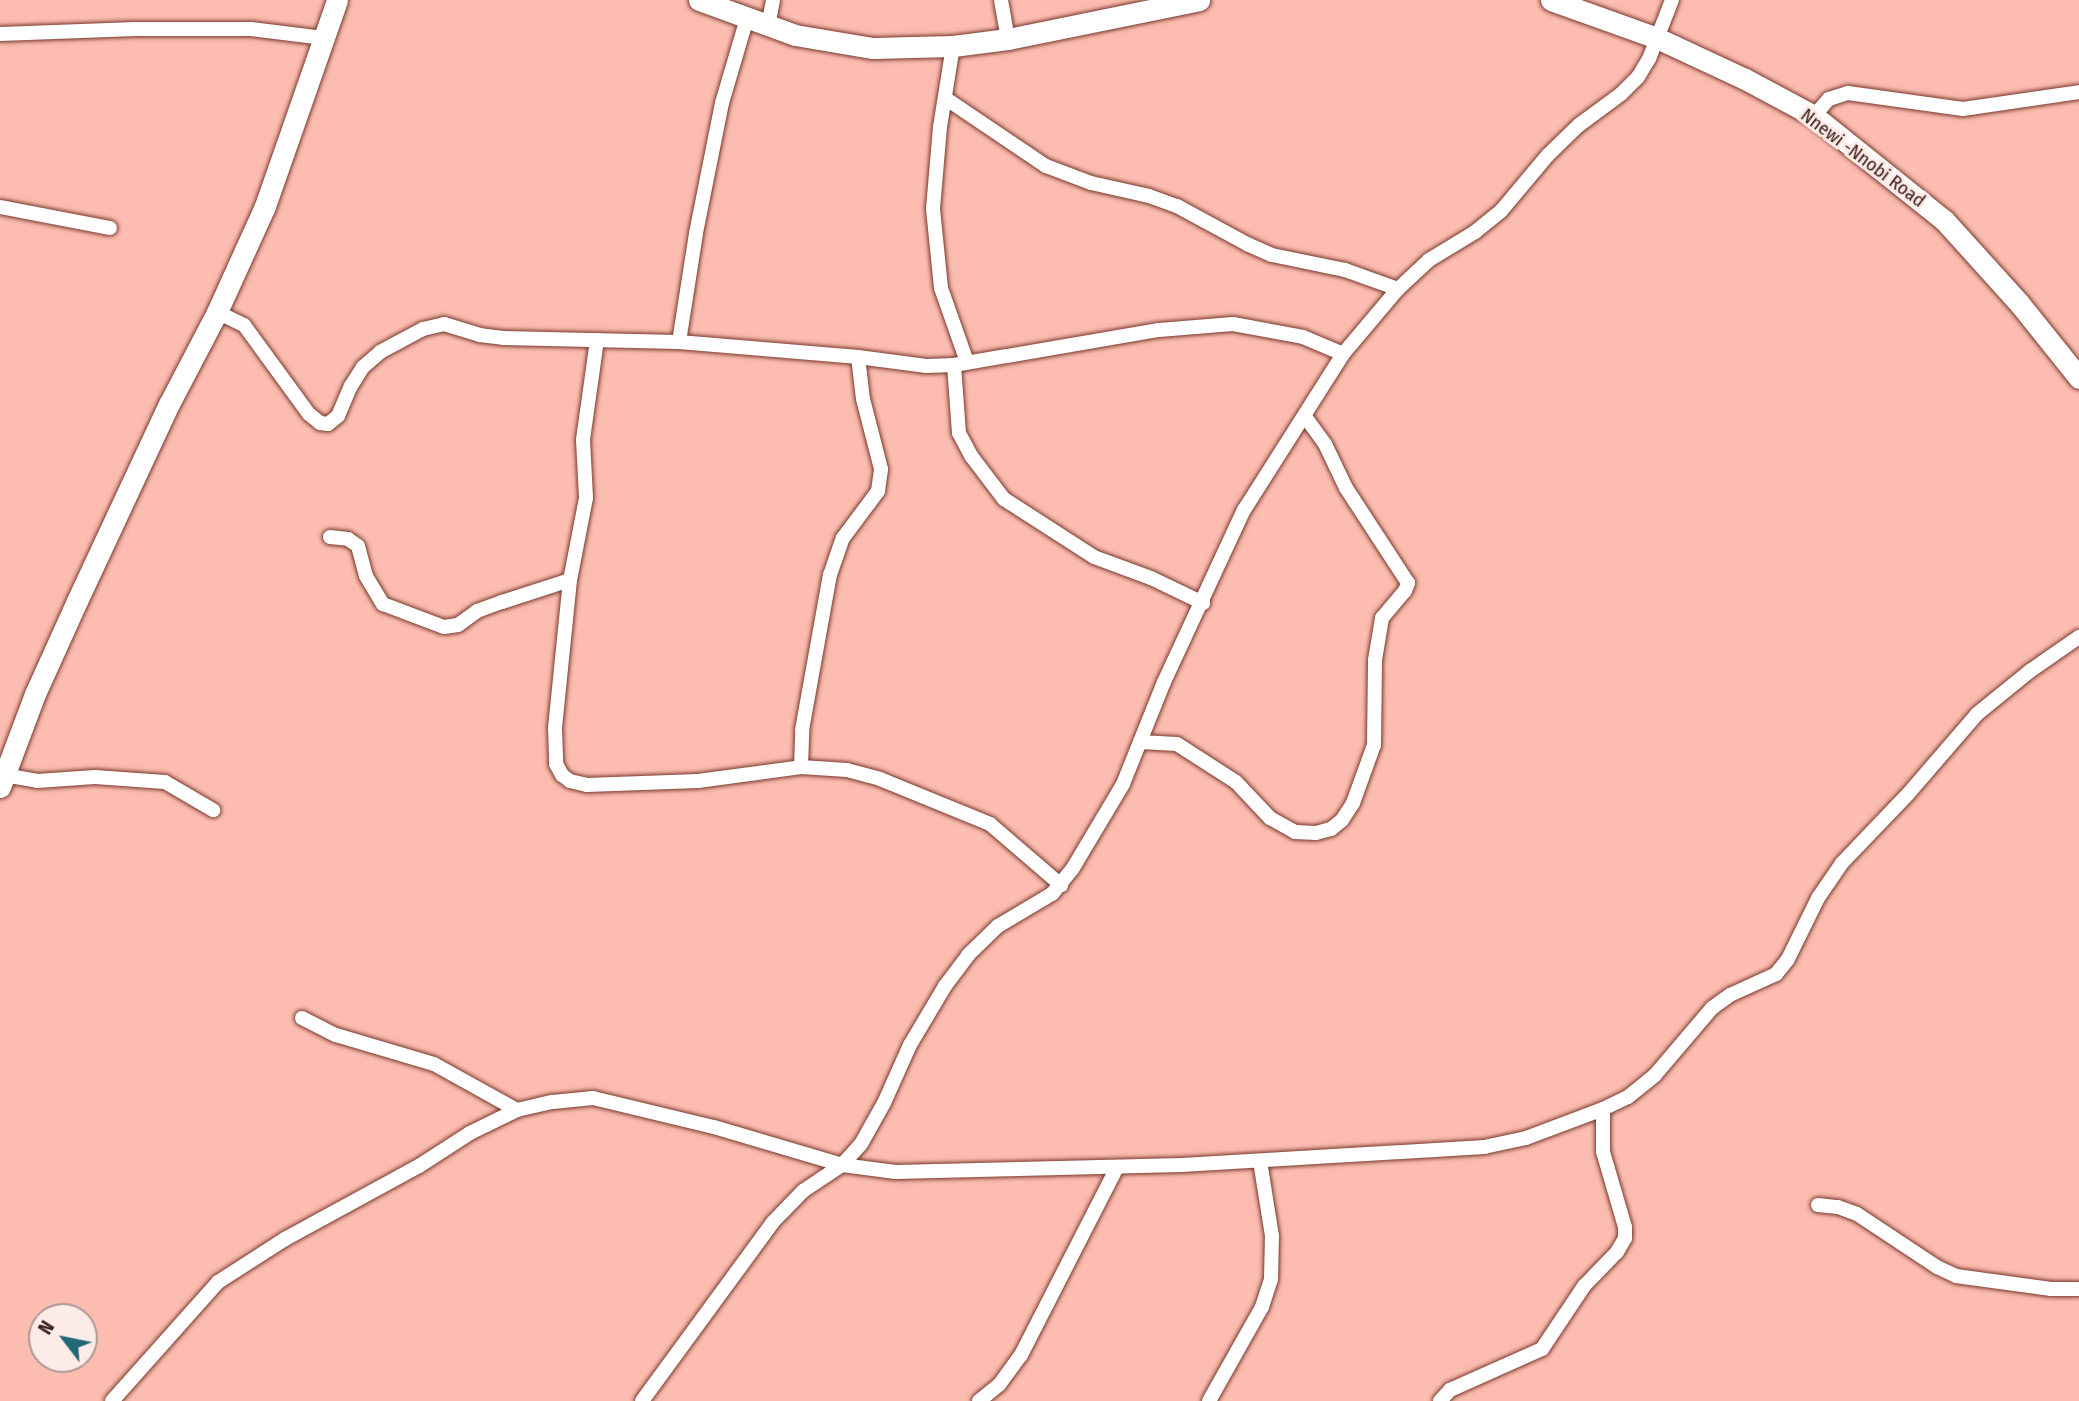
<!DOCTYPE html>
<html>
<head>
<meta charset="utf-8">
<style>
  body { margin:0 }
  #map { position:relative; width:2079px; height:1401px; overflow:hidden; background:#fcbdb0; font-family:"Fira Sans Condensed",sans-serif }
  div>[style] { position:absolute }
  .roads { filter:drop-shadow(0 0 2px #79382c) drop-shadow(0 0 2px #79382c) }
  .street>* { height:14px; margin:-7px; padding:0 7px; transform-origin:7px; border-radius:7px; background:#fff }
  .secondary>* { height:21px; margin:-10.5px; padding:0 10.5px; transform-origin:10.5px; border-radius:10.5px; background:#fff }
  span { translate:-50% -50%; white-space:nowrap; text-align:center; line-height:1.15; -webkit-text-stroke:6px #fcebe7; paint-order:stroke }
  .street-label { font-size:19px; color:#3a1d17 }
  .north { position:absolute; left:28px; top:1303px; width:70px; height:70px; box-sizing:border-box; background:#fcebe7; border:2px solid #ae9994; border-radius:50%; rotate:302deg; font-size:19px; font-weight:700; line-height:28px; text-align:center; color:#3a1d17 }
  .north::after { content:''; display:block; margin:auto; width:24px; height:32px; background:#206975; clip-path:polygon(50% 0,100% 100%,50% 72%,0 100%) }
</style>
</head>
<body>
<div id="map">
  <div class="roads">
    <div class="street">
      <i style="left:1001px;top:0;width:40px;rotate:80deg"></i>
      <i style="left:768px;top:26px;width:26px;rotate:-79deg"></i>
      <i style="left:0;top:34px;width:136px;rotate:-2.1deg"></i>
      <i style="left:136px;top:29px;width:115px"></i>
      <i style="left:251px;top:29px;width:73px;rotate:7.1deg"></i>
      <i style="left:953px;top:46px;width:82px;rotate:99.1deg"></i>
      <i style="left:940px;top:127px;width:82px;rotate:94.9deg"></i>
      <i style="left:933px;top:209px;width:79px;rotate:84.2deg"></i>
      <i style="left:941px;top:288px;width:78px;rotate:70.6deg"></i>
      <i style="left:945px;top:98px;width:122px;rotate:34deg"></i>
      <i style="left:1046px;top:166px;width:48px;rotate:20.7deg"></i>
      <i style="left:1091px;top:183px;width:59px;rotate:12.6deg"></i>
      <i style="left:1149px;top:196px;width:30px;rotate:20deg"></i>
      <i style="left:1177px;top:206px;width:80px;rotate:28.5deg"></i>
      <i style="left:1247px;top:244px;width:27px;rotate:24deg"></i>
      <i style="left:1272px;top:255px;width:75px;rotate:11.6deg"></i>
      <i style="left:1345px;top:270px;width:56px;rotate:19.7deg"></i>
      <i style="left:1814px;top:116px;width:23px;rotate:-49deg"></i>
      <i style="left:1829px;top:99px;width:20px;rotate:-18deg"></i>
      <i style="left:1848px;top:93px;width:116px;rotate:7.9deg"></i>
      <i style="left:1963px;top:109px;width:117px;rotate:-8.3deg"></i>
      <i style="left:0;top:207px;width:112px;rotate:10.8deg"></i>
      <i style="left:217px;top:312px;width:30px;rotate:26deg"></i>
      <i style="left:244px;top:325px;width:110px;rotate:53.9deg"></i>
      <i style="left:309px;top:414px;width:14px;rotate:39deg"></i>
      <i style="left:320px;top:423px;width:8px;rotate:7deg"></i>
      <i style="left:328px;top:424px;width:13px;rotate:-39deg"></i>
      <i style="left:338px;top:416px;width:33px;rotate:-67deg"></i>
      <i style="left:351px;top:386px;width:22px;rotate:-58deg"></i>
      <i style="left:363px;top:367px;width:23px;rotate:-41deg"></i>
      <i style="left:380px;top:352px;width:49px;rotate:-28.1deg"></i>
      <i style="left:423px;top:329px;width:22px;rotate:-13deg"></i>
      <i style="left:444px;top:324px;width:37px;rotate:17deg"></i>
      <i style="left:479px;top:335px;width:24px;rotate:7deg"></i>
      <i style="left:503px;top:338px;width:176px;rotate:1.3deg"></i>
      <i style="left:679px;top:342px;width:180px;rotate:4.8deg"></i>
      <i style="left:858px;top:357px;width:69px;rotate:7.5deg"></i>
      <i style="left:926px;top:366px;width:28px;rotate:-2deg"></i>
      <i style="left:954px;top:365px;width:208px;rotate:-9.7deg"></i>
      <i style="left:1159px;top:330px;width:74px;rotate:-4.6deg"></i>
      <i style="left:1233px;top:324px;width:71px;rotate:10.5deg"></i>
      <i style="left:1303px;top:337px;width:43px;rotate:23deg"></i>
      <i style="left:597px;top:340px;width:101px;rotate:98deg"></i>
      <i style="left:583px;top:440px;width:58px;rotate:87deg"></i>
      <i style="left:586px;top:498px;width:84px;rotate:101deg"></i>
      <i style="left:570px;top:580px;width:149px;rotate:95.8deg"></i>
      <i style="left:555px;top:728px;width:36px;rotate:88deg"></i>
      <i style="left:556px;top:764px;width:13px;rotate:61deg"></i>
      <i style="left:562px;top:775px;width:10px;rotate:37deg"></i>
      <i style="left:570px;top:781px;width:17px;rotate:13deg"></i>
      <i style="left:587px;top:785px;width:111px;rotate:-2.1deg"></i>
      <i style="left:698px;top:781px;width:104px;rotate:-7.7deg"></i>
      <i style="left:801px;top:767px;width:46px;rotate:3.7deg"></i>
      <i style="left:847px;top:770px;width:34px;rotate:15deg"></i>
      <i style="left:880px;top:779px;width:119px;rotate:22.2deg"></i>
      <i style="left:990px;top:824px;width:94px;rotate:40.7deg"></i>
      <i style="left:679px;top:342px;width:110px;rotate:-81.1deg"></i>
      <i style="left:696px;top:233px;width:133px;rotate:-78.7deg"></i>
      <i style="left:722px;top:103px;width:89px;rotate:-73.6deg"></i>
      <i style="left:954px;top:365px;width:68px;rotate:85.8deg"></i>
      <i style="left:959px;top:433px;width:27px;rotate:62deg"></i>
      <i style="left:972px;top:457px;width:53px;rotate:52.7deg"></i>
      <i style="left:1004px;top:499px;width:107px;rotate:32.8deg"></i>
      <i style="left:1094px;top:557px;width:61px;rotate:20.2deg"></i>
      <i style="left:1151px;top:578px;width:58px;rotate:25.7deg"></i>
      <i style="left:330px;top:537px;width:18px;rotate:6deg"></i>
      <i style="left:348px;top:539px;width:12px;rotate:35deg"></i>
      <i style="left:358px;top:546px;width:31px;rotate:75deg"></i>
      <i style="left:366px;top:576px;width:33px;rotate:59deg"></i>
      <i style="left:383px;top:604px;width:65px;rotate:20.7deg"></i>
      <i style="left:444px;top:627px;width:14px;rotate:-8deg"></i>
      <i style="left:458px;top:625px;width:24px;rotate:-36deg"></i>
      <i style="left:477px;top:611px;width:27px;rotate:-20deg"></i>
      <i style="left:502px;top:602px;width:71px;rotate:-17.9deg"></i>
      <i style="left:1140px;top:742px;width:37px;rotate:3deg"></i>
      <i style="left:1177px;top:744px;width:70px;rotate:32.8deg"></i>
      <i style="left:1236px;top:782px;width:50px;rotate:46.6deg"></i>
      <i style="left:1270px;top:818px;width:29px;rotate:29deg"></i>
      <i style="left:1295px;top:832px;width:21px;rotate:3deg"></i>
      <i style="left:1316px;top:833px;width:16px;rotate:-15deg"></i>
      <i style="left:1331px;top:829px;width:14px;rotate:-39deg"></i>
      <i style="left:1342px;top:820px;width:20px;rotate:-57deg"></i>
      <i style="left:1353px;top:803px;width:62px;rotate:-70.1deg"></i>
      <i style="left:1374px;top:745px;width:85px;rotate:-89.3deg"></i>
      <i style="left:1375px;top:660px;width:43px;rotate:-80.5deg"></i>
      <i style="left:1382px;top:618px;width:35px;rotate:-50deg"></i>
      <i style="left:1405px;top:591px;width:9px;rotate:-69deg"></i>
      <i style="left:1408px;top:583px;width:113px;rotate:-123.1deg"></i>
      <i style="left:1346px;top:488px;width:49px;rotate:-115.5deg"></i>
      <i style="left:1325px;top:444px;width:34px;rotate:-126deg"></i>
      <i style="left:801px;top:767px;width:37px;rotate:-88deg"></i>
      <i style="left:802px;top:730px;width:158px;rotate:-79.8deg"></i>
      <i style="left:830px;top:575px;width:39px;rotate:-71deg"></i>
      <i style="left:843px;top:538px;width:59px;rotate:-53.3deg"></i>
      <i style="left:878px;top:491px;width:22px;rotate:-82deg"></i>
      <i style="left:881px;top:469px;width:72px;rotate:-104.4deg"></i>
      <i style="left:863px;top:399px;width:42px;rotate:-96.8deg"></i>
      <i style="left:4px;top:775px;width:34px;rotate:10deg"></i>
      <i style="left:37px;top:781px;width:58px;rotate:-3.9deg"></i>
      <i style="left:95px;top:777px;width:70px;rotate:4.1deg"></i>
      <i style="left:165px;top:782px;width:56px;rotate:30.3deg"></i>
      <i style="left:302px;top:1018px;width:38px;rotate:27deg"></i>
      <i style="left:336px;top:1035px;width:102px;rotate:16.5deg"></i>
      <i style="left:434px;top:1064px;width:95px;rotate:29deg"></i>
      <i style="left:1818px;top:1205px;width:20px;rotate:6deg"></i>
      <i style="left:1838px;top:1207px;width:20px;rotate:20deg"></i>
      <i style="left:1857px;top:1214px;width:96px;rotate:33.5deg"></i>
      <i style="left:1937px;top:1267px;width:21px;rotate:25deg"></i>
      <i style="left:1956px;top:1276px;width:96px;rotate:7.8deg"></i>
      <i style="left:2051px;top:1289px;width:28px"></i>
      <i style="left:112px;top:1401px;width:159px;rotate:-48.3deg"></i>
      <i style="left:218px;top:1282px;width:80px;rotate:-32.7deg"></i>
      <i style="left:285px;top:1239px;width:153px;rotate:-28.6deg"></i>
      <i style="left:419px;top:1166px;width:61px;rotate:-32.9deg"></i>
      <i style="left:470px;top:1133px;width:52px;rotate:-26.1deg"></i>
      <i style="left:517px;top:1110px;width:37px;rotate:-13deg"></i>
      <i style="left:553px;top:1102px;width:40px;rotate:-5.7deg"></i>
      <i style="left:593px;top:1098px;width:124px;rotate:13.5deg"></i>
      <i style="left:714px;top:1127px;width:134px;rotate:16.5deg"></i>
      <i style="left:842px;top:1165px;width:54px;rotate:7.4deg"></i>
      <i style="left:896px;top:1172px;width:286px;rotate:-1.4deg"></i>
      <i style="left:1182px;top:1165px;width:303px;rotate:-3.4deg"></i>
      <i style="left:1484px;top:1147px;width:43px;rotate:-12.1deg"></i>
      <i style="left:1526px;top:1138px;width:82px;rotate:-20.6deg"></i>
      <i style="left:1603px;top:1109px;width:28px;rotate:-26deg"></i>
      <i style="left:1628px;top:1097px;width:35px;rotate:-39deg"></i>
      <i style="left:1655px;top:1075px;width:88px;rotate:-49.6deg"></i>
      <i style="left:1712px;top:1008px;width:22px;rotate:-36deg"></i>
      <i style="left:1730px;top:995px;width:51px;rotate:-24.5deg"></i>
      <i style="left:1776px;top:974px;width:19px;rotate:-51deg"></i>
      <i style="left:1788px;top:959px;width:68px;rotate:-63.8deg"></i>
      <i style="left:1818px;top:898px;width:42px;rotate:-55.6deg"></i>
      <i style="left:1842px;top:863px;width:95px;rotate:-46.3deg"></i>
      <i style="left:1908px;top:794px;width:106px;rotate:-49.2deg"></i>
      <i style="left:1977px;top:714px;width:68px;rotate:-39.1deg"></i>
      <i style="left:2030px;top:671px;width:60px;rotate:-34.8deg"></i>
      <i style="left:642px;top:1401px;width:222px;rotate:-53.8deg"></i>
      <i style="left:773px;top:1222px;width:43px;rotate:-45.9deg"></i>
      <i style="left:803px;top:1191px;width:47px;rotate:-33.7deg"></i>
      <i style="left:842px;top:1165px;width:28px;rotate:-48deg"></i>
      <i style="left:861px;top:1144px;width:47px;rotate:-60.7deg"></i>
      <i style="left:884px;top:1103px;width:64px;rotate:-65.9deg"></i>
      <i style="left:910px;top:1045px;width:69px;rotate:-59.3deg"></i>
      <i style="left:945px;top:986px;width:39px;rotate:-53deg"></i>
      <i style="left:968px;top:955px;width:42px;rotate:-44deg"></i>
      <i style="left:998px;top:926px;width:63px;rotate:-30.7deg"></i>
      <i style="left:1052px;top:894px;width:33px;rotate:-51deg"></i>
      <i style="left:1073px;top:868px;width:98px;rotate:-59.2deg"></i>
      <i style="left:1123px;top:784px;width:110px;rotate:-68.1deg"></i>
      <i style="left:1164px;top:682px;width:190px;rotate:-65.1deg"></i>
      <i style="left:1244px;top:510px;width:185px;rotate:-57.6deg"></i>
      <i style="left:1343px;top:354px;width:85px;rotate:-49.8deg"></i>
      <i style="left:1398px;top:289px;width:42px;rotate:-43.1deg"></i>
      <i style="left:1429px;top:260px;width:54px;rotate:-31.3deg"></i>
      <i style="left:1475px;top:232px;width:33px;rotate:-39deg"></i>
      <i style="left:1501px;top:211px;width:73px;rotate:-50deg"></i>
      <i style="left:1548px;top:155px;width:43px;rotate:-44.1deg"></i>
      <i style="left:1579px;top:125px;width:52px;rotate:-36.4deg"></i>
      <i style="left:1621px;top:94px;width:24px;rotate:-45deg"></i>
      <i style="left:1638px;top:77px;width:21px;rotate:-59deg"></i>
      <i style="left:1649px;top:59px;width:63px;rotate:-68.7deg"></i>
      <i style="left:979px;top:1401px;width:26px;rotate:-39deg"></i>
      <i style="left:999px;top:1385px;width:37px;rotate:-54deg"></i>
      <i style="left:1021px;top:1355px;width:211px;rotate:-62.9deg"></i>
      <i style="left:1209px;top:1401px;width:108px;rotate:-60.6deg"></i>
      <i style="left:1262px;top:1307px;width:29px;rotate:-72deg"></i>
      <i style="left:1271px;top:1279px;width:43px;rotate:-88.7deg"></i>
      <i style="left:1272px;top:1236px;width:76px;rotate:-99.1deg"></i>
      <i style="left:1440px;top:1401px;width:15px;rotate:-48deg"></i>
      <i style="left:1450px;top:1390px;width:101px;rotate:-24deg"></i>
      <i style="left:1542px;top:1349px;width:76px;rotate:-56.3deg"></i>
      <i style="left:1584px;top:1286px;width:47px;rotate:-45.9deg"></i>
      <i style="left:1617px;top:1252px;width:16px;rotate:-60deg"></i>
      <i style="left:1625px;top:1238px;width:11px;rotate:-90deg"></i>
      <i style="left:1625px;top:1227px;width:78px;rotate:-106.3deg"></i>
      <i style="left:1603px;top:1152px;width:43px;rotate:-90deg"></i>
    </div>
    <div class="secondary">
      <i style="left:699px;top:0;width:102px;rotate:20deg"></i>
      <i style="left:795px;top:35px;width:79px;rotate:9.5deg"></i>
      <i style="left:873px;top:48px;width:80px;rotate:-1.4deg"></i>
      <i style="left:953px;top:46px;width:55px;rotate:-7.3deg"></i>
      <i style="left:1008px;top:39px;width:195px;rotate:-11.5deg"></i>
      <i style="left:1551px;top:0;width:113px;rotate:19.7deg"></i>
      <i style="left:1657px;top:38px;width:97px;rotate:25deg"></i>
      <i style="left:1745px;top:79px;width:78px;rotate:28.2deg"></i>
      <i style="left:1814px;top:116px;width:166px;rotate:38.7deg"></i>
      <i style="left:1944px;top:220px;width:112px;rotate:47.9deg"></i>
      <i style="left:2019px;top:303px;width:96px;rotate:51.3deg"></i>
      <i style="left:0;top:787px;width:99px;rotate:-69.4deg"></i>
      <i style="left:35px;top:694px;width:102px;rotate:-65.7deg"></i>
      <i style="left:77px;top:601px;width:217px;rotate:-65deg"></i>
      <i style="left:169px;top:404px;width:104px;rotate:-62.4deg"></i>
      <i style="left:217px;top:312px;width:116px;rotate:-65.6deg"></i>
      <i style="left:265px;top:206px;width:218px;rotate:-70.7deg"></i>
    </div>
  </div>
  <div class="street-label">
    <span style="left:1863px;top:158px;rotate:37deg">Nnewi -Nnobi Road</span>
  </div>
  <div class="north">N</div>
</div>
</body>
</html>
